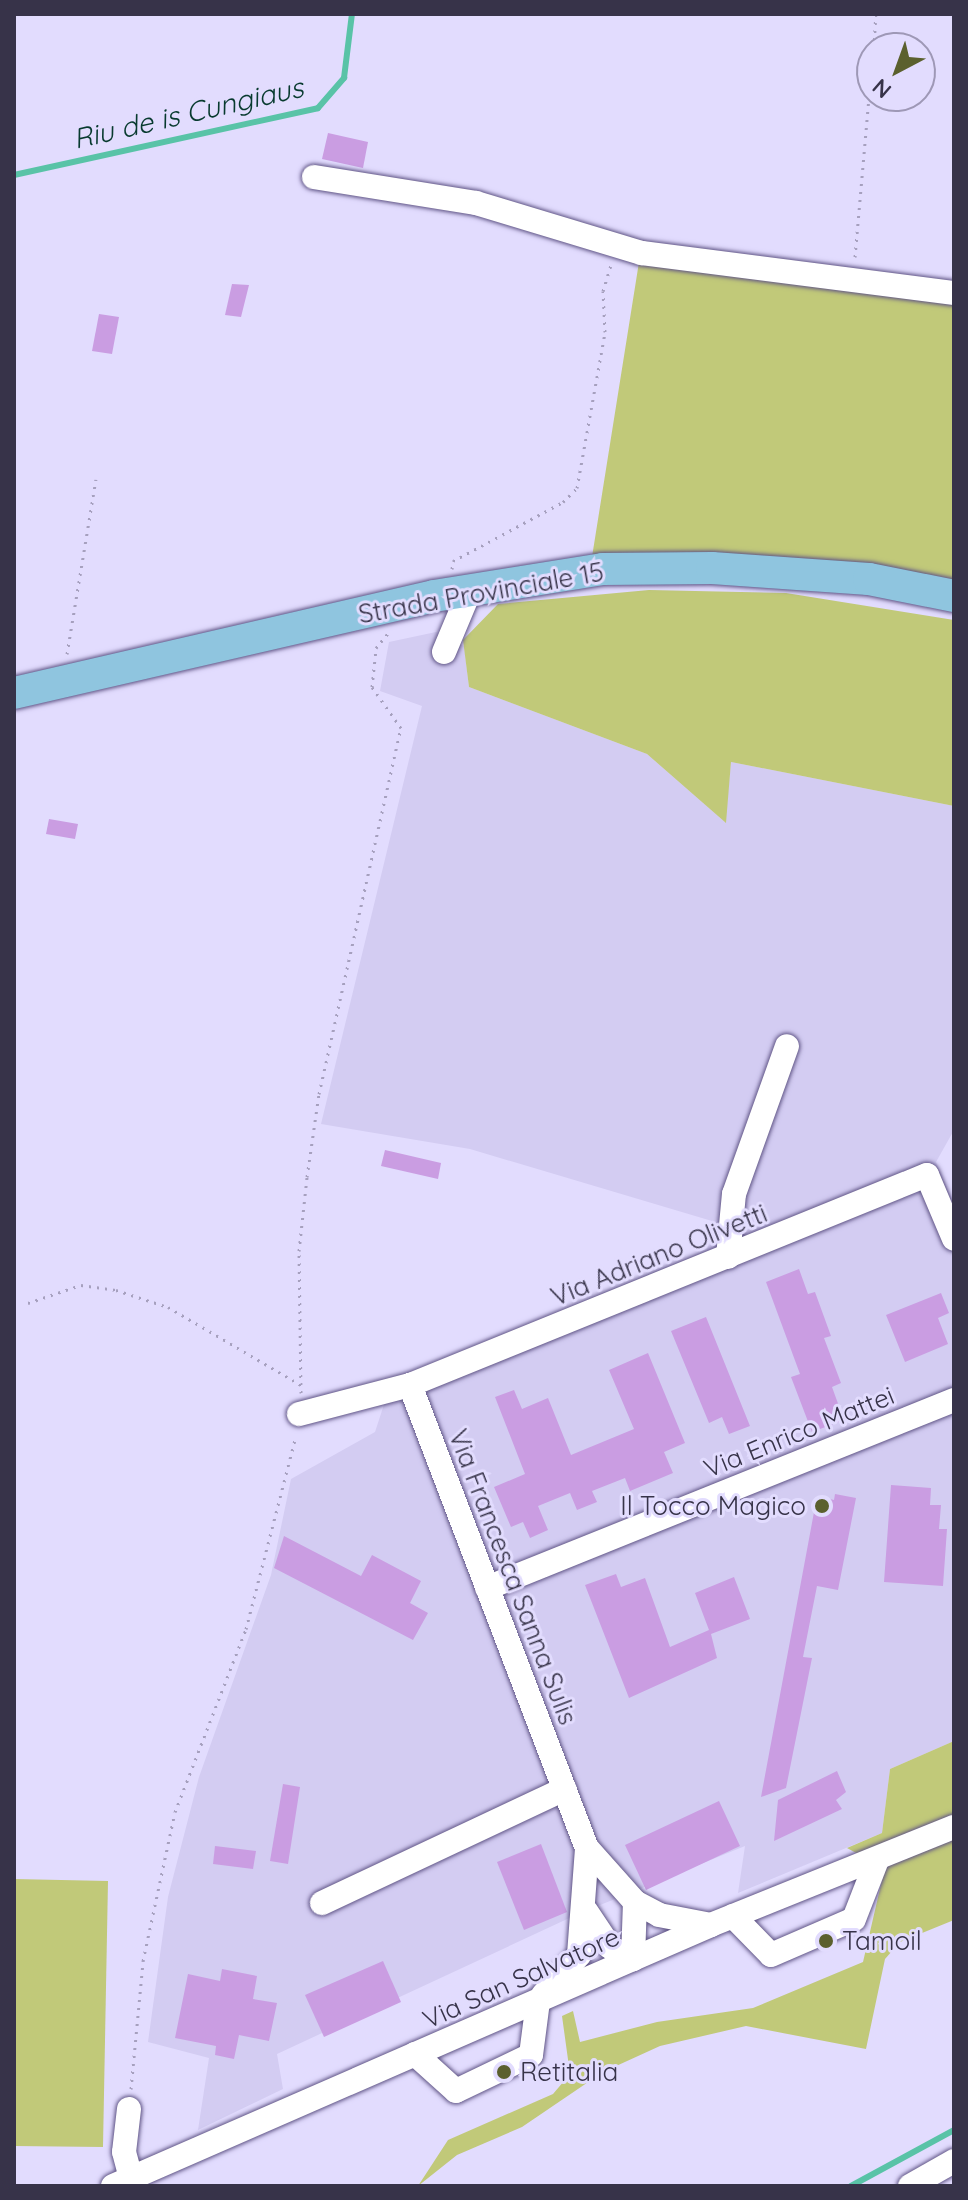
<!DOCTYPE html>
<html>
<head>
<meta charset="utf-8">
<style>
  body { margin:0 }
  #map { position:relative; width:968px; height:2200px; overflow:hidden; background:#e2dcfe; font-family:Quicksand,sans-serif }
  div>[style] { position:absolute }
  .built>* { inset:0; background:#d3ccf2 }
  .green>* { inset:0; background:#c1c979 }
  .stream>* { height:6px; margin:-3px; padding:0 3px; transform-origin:3px; border-radius:3px; background:#59c3a7 }
  .building>* { inset:0; background:#ca9de2 }
  .path>* { height:3px; margin-top:-1.5px; transform-origin:0; background:repeating-linear-gradient(90deg,#a6a0be 0 2px,transparent 0 8px) }
  .roads { filter:drop-shadow(0 0 2px #605586) drop-shadow(0 0 2px #605586) }
  .minor>* { height:24px; margin:-12px; padding:0 12px; transform-origin:12px; border-radius:12px; background:#fff }
  .major>* { height:32px; margin:-16px; padding:0 16px; transform-origin:16px; border-radius:16px; background:#8fc5df }
  .dots>* { width:22px; height:22px; translate:-50% -50%; box-sizing:border-box; border:4px solid #e2dcfe; border-radius:50% }
  span { translate:-50% -50%; white-space:nowrap; text-align:center; line-height:1.15; -webkit-text-stroke:6px #e2dcfe; paint-order:stroke }
  .street-label { font-size:26px; color:#373349 }
  .poi-label { font-size:26px; color:#373349 }
  .right { translate:-100% -50%; text-align:right }
  .left { translate:0 -50%; text-align:left }
  .water-label { font-size:28px; color:#083a2f; font-style:italic }
  .frame { position:absolute; inset:0; border:16px solid #373349; pointer-events:none }
  .north { position:absolute; left:856px; top:32px; width:80px; height:80px; box-sizing:border-box; background:#e2dcfe; border:2px solid #9e98b6; border-radius:50%; rotate:221deg; font-size:22px; font-weight:700; line-height:32px; text-align:center; color:#373349 }
  .north::after { content:''; display:block; margin:auto; width:28px; height:36px; background:#5b602e; clip-path:polygon(50% 0,100% 100%,50% 72%,0 100%) }
</style>
</head>
<body>
<div id="map">
  <div class="built">
    <i style="clip-path:polygon(436px 632px,464px 646px,469px 687px,647px 754px,725px 822px,731px 762px,954px 806px,954px 1130px,936px 1162px,954px 1204px,954px 1741px,890px 1769px,882px 1833px,738px 1893px,745px 1846px,578px 1914px,277px 2054px,283px 2089px,198px 2130px,209px 2058px,148px 2042px,168px 1897px,199px 1777px,271px 1575px,291px 1479px,375px 1432px,392px 1380px,707px 1250px,712px 1221px,470px 1149px,321px 1124px,422px 706px,380px 691px,389px 642px)"></i>
  </div>
  <div class="green">
    <i style="clip-path:polygon(639px 262px,954px 302px,954px 582px,782px 557px,698px 552px,592px 557px)"></i>
    <i style="clip-path:polygon(649px 590px,786px 593px,954px 620px,954px 806px,731px 762px,726px 823px,647px 754px,469px 687px,463px 640px,498px 604px)"></i>
    <i style="clip-path:polygon(954px 1741px,954px 1816px,858px 1854px,847px 1848px,882px 1833px,890px 1769px)"></i>
    <i style="clip-path:polygon(954px 1839px,954px 1920px,900px 1942px,885px 1959px,866px 2049px,746px 2026px,660px 2046px,603px 2072px,522px 2127px,457px 2155px,418px 2186px,448px 2140px,553px 2094px,570px 2074px,562px 2016px,573px 2011px,580px 2042px,657px 2022px,753px 2008px,863px 1962px,885px 1867px)"></i>
    <i style="clip-path:polygon(14px 1879px,108px 1881px,103px 2147px,14px 2146px)"></i>
  </div>
  <div class="stream">
    <i style="left:14px;top:175px;width:311px;rotate:-12.4deg"></i>
    <i style="left:318px;top:108px;width:40px;rotate:-49deg"></i>
    <i style="left:344px;top:78px;width:64px;rotate:-82.9deg"></i>
    <i style="left:851px;top:2186px;width:117px;rotate:-28.5deg"></i>
  </div>
  <div class="building">
    <i style="clip-path:polygon(328px 133px,368px 142px,363px 168px,322px 159px)"></i>
    <i style="clip-path:polygon(232px 284px,249px 285px,241px 317px,225px 315px)"></i>
    <i style="clip-path:polygon(99px 314px,119px 317px,112px 354px,92px 351px)"></i>
    <i style="clip-path:polygon(49px 819px,78px 824px,75px 839px,46px 834px)"></i>
    <i style="clip-path:polygon(385px 1150px,441px 1163px,438px 1179px,381px 1166px)"></i>
    <i style="clip-path:polygon(799px 1269px,808px 1294px,815px 1292px,831px 1336px,824px 1338px,841px 1383px,832px 1387px,844px 1420px,812px 1432px,791px 1377px,800px 1374px,766px 1282px)"></i>
    <i style="clip-path:polygon(941px 1293px,949px 1313px,938px 1318px,948px 1344px,905px 1362px,886px 1315px)"></i>
    <i style="clip-path:polygon(706px 1317px,750px 1426px,729px 1434px,722px 1417px,709px 1423px,671px 1331px)"></i>
    <i style="clip-path:polygon(648px 1353px,685px 1443px,664px 1452px,673px 1473px,630px 1491px,625px 1478px,592px 1491px,597px 1502px,577px 1510px,570px 1493px,538px 1506px,548px 1530px,530px 1538px,523px 1522px,511px 1527px,494px 1487px,525px 1474px,495px 1397px,514px 1390px,522px 1409px,548px 1398px,571px 1455px,634px 1429px,609px 1370px)"></i>
    <i style="clip-path:polygon(891px 1485px,931px 1488px,930px 1505px,941px 1505px,939px 1529px,947px 1529px,943px 1586px,884px 1582px)"></i>
    <i style="clip-path:polygon(835px 1494px,856px 1498px,838px 1590px,817px 1586px,803px 1657px,812px 1658px,786px 1788px,761px 1797px,817px 1496px,834px 1500px)"></i>
    <i style="clip-path:polygon(284px 1536px,361px 1576px,372px 1555px,421px 1581px,410px 1603px,428px 1613px,413px 1640px,274px 1568px)"></i>
    <i style="clip-path:polygon(616px 1574px,621px 1587px,645px 1578px,670px 1647px,709px 1630px,695px 1593px,734px 1577px,750px 1619px,711px 1634px,717px 1658px,629px 1698px,585px 1585px)"></i>
    <i style="clip-path:polygon(837px 1771px,846px 1792px,836px 1800px,842px 1809px,774px 1841px,778px 1800px)"></i>
    <i style="clip-path:polygon(283px 1784px,300px 1787px,288px 1864px,270px 1861px)"></i>
    <i style="clip-path:polygon(719px 1801px,740px 1846px,646px 1890px,625px 1845px)"></i>
    <i style="clip-path:polygon(541px 1844px,567px 1912px,524px 1930px,497px 1862px)"></i>
    <i style="clip-path:polygon(215px 1846px,256px 1851px,253px 1869px,213px 1864px)"></i>
    <i style="clip-path:polygon(383px 1961px,401px 2002px,324px 2037px,305px 1995px)"></i>
    <i style="clip-path:polygon(222px 1969px,257px 1976px,253px 1999px,277px 2003px,269px 2041px,239px 2035px,234px 2059px,215px 2055px,216px 2046px,175px 2038px,188px 1974px,220px 1981px)"></i>
  </div>
  <div class="path">
    <i style="left:874px;top:48px;width:34px;rotate:-87deg"></i>
    <i style="left:855px;top:257px;width:194px;rotate:-85deg"></i>
    <i style="left:452px;top:569px;width:8px;rotate:-83deg"></i>
    <i style="left:453px;top:561px;width:125px;rotate:-28.2deg"></i>
    <i style="left:563px;top:502px;width:20px;rotate:-45deg"></i>
    <i style="left:577px;top:488px;width:158px;rotate:-79.8deg"></i>
    <i style="left:605px;top:332px;width:41px;rotate:-92.8deg"></i>
    <i style="left:603px;top:291px;width:27px;rotate:-73deg"></i>
    <i style="left:67px;top:654px;width:177px;rotate:-80.6deg"></i>
    <i style="left:28px;top:1303px;width:56px;rotate:-18.8deg"></i>
    <i style="left:81px;top:1285px;width:35px;rotate:8deg"></i>
    <i style="left:116px;top:1290px;width:55px;rotate:18.1deg"></i>
    <i style="left:168px;top:1307px;width:154px;rotate:30.4deg"></i>
    <i style="left:301px;top:1393px;width:142px;rotate:-90.8deg"></i>
    <i style="left:299px;top:1251px;width:74px;rotate:-83.8deg"></i>
    <i style="left:307px;top:1177px;width:84px;rotate:-81.8deg"></i>
    <i style="left:319px;top:1094px;width:375px;rotate:-77.4deg"></i>
    <i style="left:401px;top:728px;width:50px;rotate:-125.3deg"></i>
    <i style="left:372px;top:687px;width:39px;rotate:-84deg"></i>
    <i style="left:376px;top:648px;width:19px;rotate:-51deg"></i>
    <i style="left:131px;top:2089px;width:129px;rotate:-84.6deg"></i>
    <i style="left:143px;top:1961px;width:152px;rotate:-77.9deg"></i>
    <i style="left:175px;top:1812px;width:196px;rotate:-68.8deg"></i>
    <i style="left:246px;top:1629px;width:199px;rotate:-75.5deg"></i>
  </div>
  <div class="roads">
    <div class="minor">
      <i style="left:314px;top:177px;width:164px;rotate:9.1deg"></i>
      <i style="left:476px;top:203px;width:173px;rotate:16.8deg"></i>
      <i style="left:642px;top:253px;width:315px;rotate:7.3deg"></i>
      <i style="left:444px;top:652px;width:67px;rotate:-67.2deg"></i>
      <i style="left:728px;top:1257px;width:63px;rotate:-84.6deg"></i>
      <i style="left:734px;top:1194px;width:157px;rotate:-70.3deg"></i>
      <i style="left:410px;top:1385px;width:496px;rotate:69.1deg"></i>
      <i style="left:587px;top:1848px;width:72px;rotate:48.4deg"></i>
      <i style="left:635px;top:1902px;width:27px;rotate:28deg"></i>
      <i style="left:659px;top:1915px;width:53px;rotate:10.9deg"></i>
      <i style="left:299px;top:1414px;width:115px;rotate:-14.6deg"></i>
      <i style="left:410px;top:1385px;width:558px;rotate:-22.11deg"></i>
      <i style="left:927px;top:1175px;width:69px;rotate:67.1deg"></i>
      <i style="left:487px;top:1588px;width:503px;rotate:-21.93deg"></i>
      <i style="left:322px;top:1903px;width:268px;rotate:-25.2deg"></i>
      <i style="left:586px;top:1911px;width:43px;rotate:56.3deg"></i>
      <i style="left:610px;top:1947px;width:26px;rotate:28deg"></i>
      <i style="left:733px;top:1916px;width:54px;rotate:45.7deg"></i>
      <i style="left:771px;top:1955px;width:90px;rotate:-23.4deg"></i>
      <i style="left:854px;top:1919px;width:63px;rotate:-68.7deg"></i>
      <i style="left:633px;top:1959px;width:57px;rotate:-88deg"></i>
      <i style="left:543px;top:1995px;width:54px;rotate:-48deg"></i>
      <i style="left:579px;top:1955px;width:107px;rotate:-85.7deg"></i>
      <i style="left:415px;top:2054px;width:55px;rotate:42.1deg"></i>
      <i style="left:456px;top:2091px;width:83px;rotate:-25.6deg"></i>
      <i style="left:531px;top:2055px;width:54px;rotate:-82.6deg"></i>
      <i style="left:129px;top:2109px;width:43px;rotate:96.6deg"></i>
      <i style="left:124px;top:2152px;width:27px;rotate:75deg"></i>
      <i style="left:113px;top:2186px;width:652px;rotate:-23.58deg"></i>
      <i style="left:711px;top:1925px;width:262px;rotate:-22deg"></i>
      <i style="left:910px;top:2186px;width:51px;rotate:-29.6deg"></i>
    </div>
    <div class="major">
      <i style="left:14px;top:693px;width:431px;rotate:-13deg"></i>
      <i style="left:434px;top:596px;width:171px;rotate:-9.1deg"></i>
      <i style="left:603px;top:569px;width:109px;rotate:-0.5deg"></i>
      <i style="left:712px;top:568px;width:157px;rotate:4deg"></i>
      <i style="left:869px;top:579px;width:87px;rotate:11.3deg"></i>
    </div>
  </div>
  <div class="dots">
    <i style="left:822px;top:1506px;background:#5b602e"></i>
    <i style="left:826px;top:1941px;background:#5b602e"></i>
    <i style="left:504px;top:2072px;background:#5b602e"></i>
  </div>
  <div class="street-label">
    <span style="left:481px;top:593px;rotate:-10deg">Strada Provinciale 15</span>
    <span style="left:659px;top:1255px;rotate:-22deg">Via Adriano Olivetti</span>
    <span style="left:799px;top:1432px;rotate:-22deg">Via Enrico Mattei</span>
    <span style="left:513px;top:1577px;rotate:69deg">Via Francesca Sanna Sulis</span>
    <span style="left:521px;top:1978px;rotate:-24deg">Via San Salvatore</span>
  </div>
  <div class="poi-label">
    <span class="right" style="left:806px;top:1506px">Il Tocco Magico</span>
    <span class="left" style="left:842px;top:1941px">Tamoil</span>
    <span class="left" style="left:520px;top:2072px">Retitalia</span>
  </div>
  <div class="water-label">
    <span style="left:188px;top:113px;rotate:-13deg">Riu de is Cungiaus</span>
  </div>
  <div class="frame"></div>
  <div class="north">N</div>
</div>
</body>
</html>
